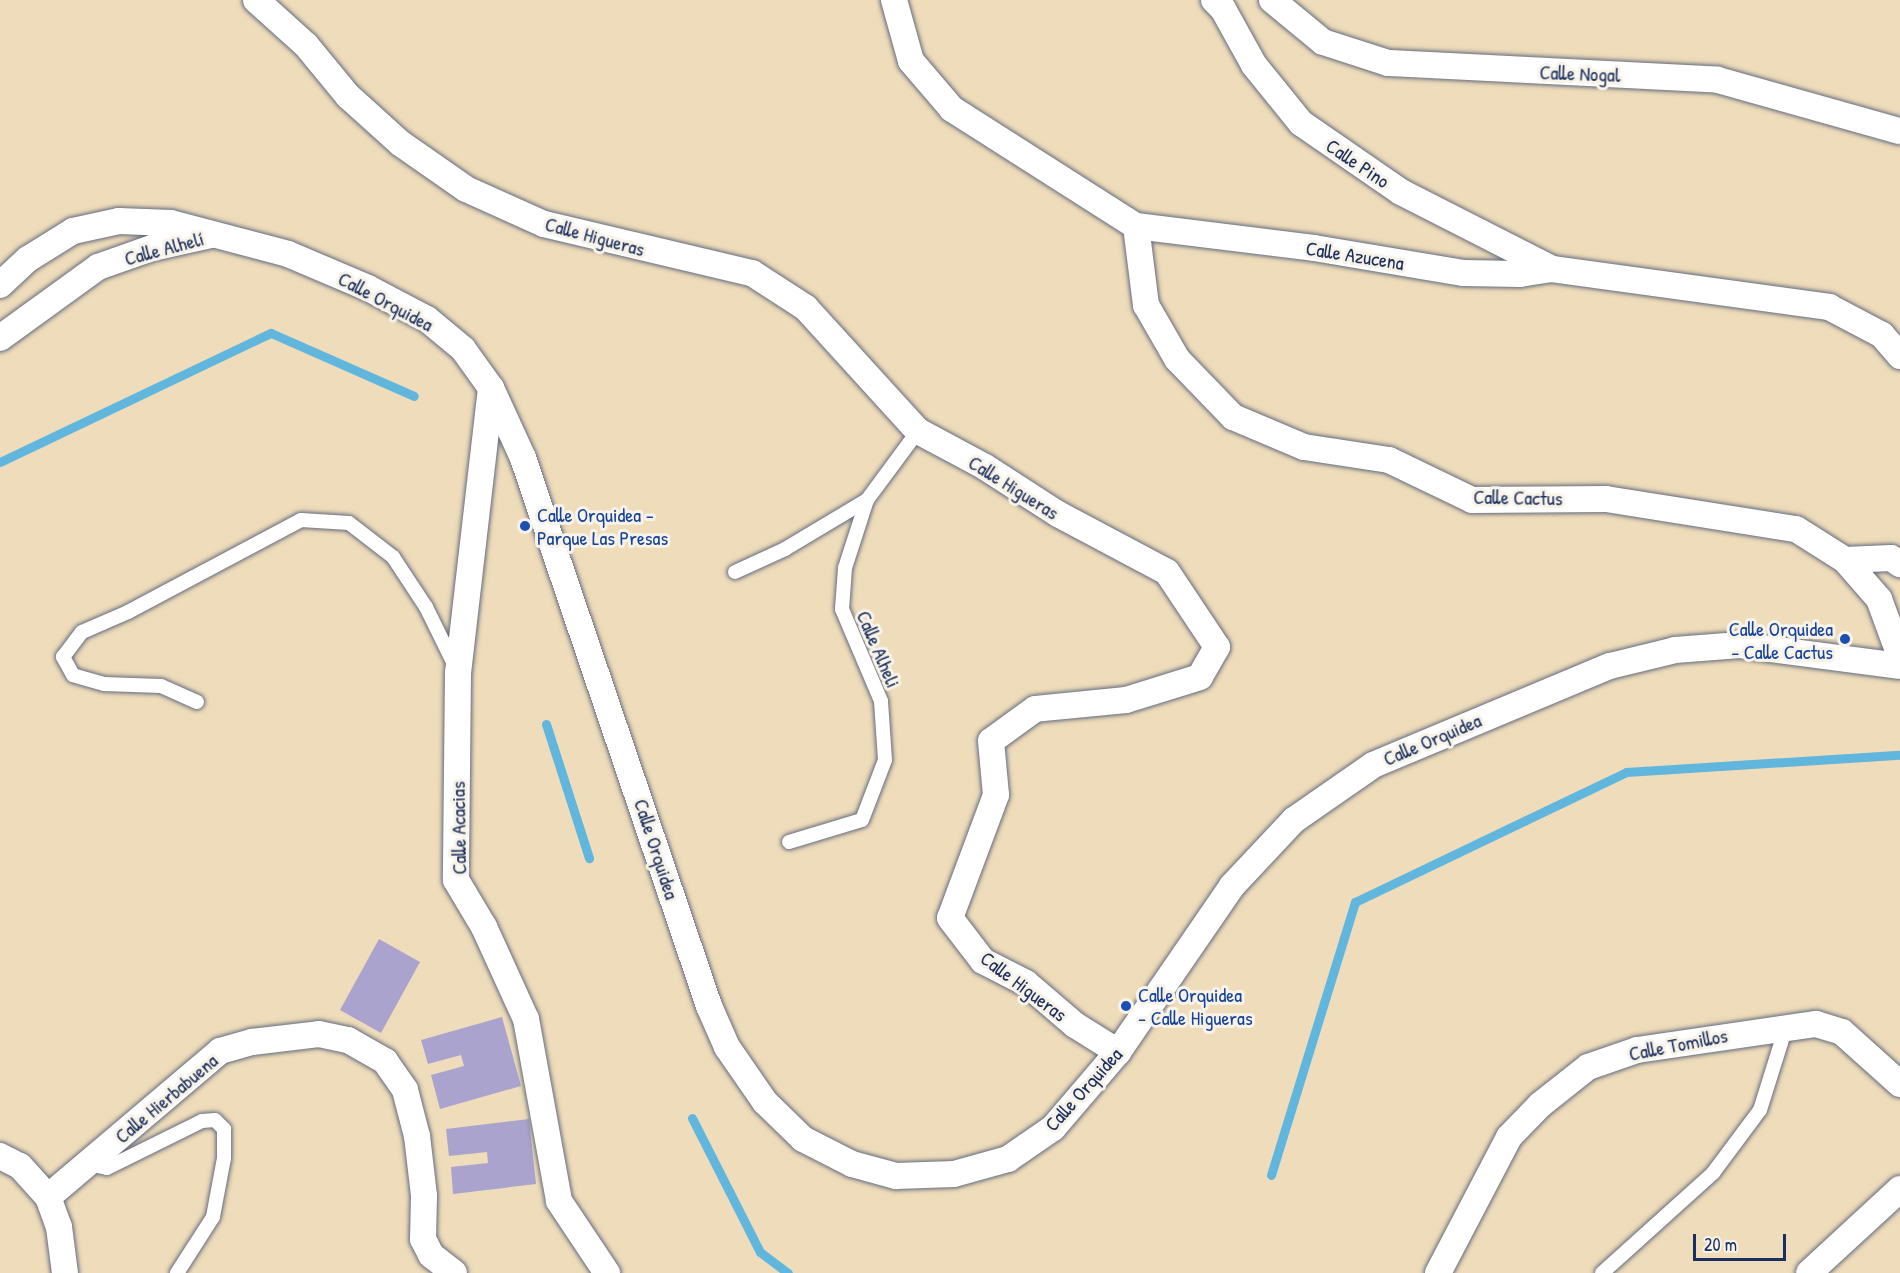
<!DOCTYPE html>
<html>
<head>
<meta charset="utf-8">
<style>
  body { margin:0 }
  #map { position:relative; width:1900px; height:1273px; overflow:hidden; background:#eedcba; font-family:"Patrick Hand",sans-serif }
  div>[style] { position:absolute }
  .stream>* { height:9px; margin:-4.5px; padding:0 4.5px; transform-origin:4.5px; border-radius:4.5px; background:#61b6dd }
  .building>* { inset:0; background:#aaa3cd }
  .roads { filter:drop-shadow(0 0 2px #656c7e) drop-shadow(0 0 2px #656c7e) }
  .service>* { height:14px; margin:-7px; padding:0 7px; transform-origin:7px; border-radius:7px; background:#fff }
  .minor>* { height:26px; margin:-13px; padding:0 13px; transform-origin:13px; border-radius:13px; background:#fff }
  .dots>* { width:16px; height:16px; translate:-50% -50%; box-sizing:border-box; border:3px solid #f7f3e8; border-radius:50% }
  span { translate:-50% -50%; white-space:nowrap; text-align:center; line-height:1.15; -webkit-text-stroke:6px #f7f3e8; paint-order:stroke }
  .street-label { font-size:20px; color:#1b2f5e }
  .transit-label { font-size:20px; color:#164399 }
  .left { translate:0 -50%; text-align:left }
  .right { translate:-100% -50%; text-align:right }
  .scale { position:absolute; left:1693px; top:1234px; width:93px; height:27px; box-sizing:border-box; border:3px solid #1b2f5e; border-top:0; padding-left:8px; font-size:18px; line-height:21px; white-space:nowrap; color:#1b2f5e; -webkit-text-stroke:4px #f7f3e8; paint-order:stroke }
</style>
</head>
<body>
<div id="map">
  <div class="stream">
    <i style="left:0;top:462px;width:300px;rotate:-25.5deg"></i>
    <i style="left:271px;top:333px;width:156px;rotate:23.8deg"></i>
    <i style="left:546px;top:724px;width:141px;rotate:72.2deg"></i>
    <i style="left:692px;top:1118px;width:150px;rotate:63.1deg"></i>
    <i style="left:760px;top:1252px;width:35px;rotate:37deg"></i>
    <i style="left:1271px;top:1175px;width:286px;rotate:-72.9deg"></i>
    <i style="left:1355px;top:902px;width:301px;rotate:-25.6deg"></i>
    <i style="left:1626px;top:772px;width:275px;rotate:-3.6deg"></i>
  </div>
  <div class="building">
    <i style="clip-path:polygon(379px 939px,420px 962px,381px 1033px,340px 1010px)"></i>
    <i style="clip-path:polygon(502px 1017px,521px 1086px,440px 1109px,431px 1075px,464px 1066px,461px 1055px,428px 1064px,421px 1040px)"></i>
    <i style="clip-path:polygon(529px 1119px,536px 1184px,453px 1194px,451px 1167px,488px 1163px,487px 1152px,449px 1156px,446px 1129px)"></i>
  </div>
  <div class="roads">
    <div class="service">
      <i style="left:735px;top:572px;width:55px;rotate:-24.7deg"></i>
      <i style="left:785px;top:549px;width:96px;rotate:-30.9deg"></i>
      <i style="left:197px;top:702px;width:39px;rotate:-156deg"></i>
      <i style="left:161px;top:686px;width:57px;rotate:-178deg"></i>
      <i style="left:104px;top:684px;width:32px;rotate:-164deg"></i>
      <i style="left:73px;top:675px;width:21px;rotate:-119deg"></i>
      <i style="left:63px;top:657px;width:31px;rotate:-53deg"></i>
      <i style="left:82px;top:632px;width:50px;rotate:-23.5deg"></i>
      <i style="left:128px;top:612px;width:196px;rotate:-28deg"></i>
      <i style="left:301px;top:520px;width:48px;rotate:3.6deg"></i>
      <i style="left:349px;top:523px;width:56px;rotate:37.7deg"></i>
      <i style="left:393px;top:557px;width:60px;rotate:56.6deg"></i>
      <i style="left:426px;top:607px;width:68px;rotate:63.8deg"></i>
      <i style="left:789px;top:842px;width:76px;rotate:-16.8deg"></i>
      <i style="left:862px;top:820px;width:64px;rotate:-69deg"></i>
      <i style="left:885px;top:760px;width:59px;rotate:-93.9deg"></i>
      <i style="left:881px;top:701px;width:100px;rotate:-113deg"></i>
      <i style="left:842px;top:609px;width:41px;rotate:-85.8deg"></i>
      <i style="left:845px;top:568px;width:71px;rotate:-72.1deg"></i>
      <i style="left:867px;top:500px;width:86px;rotate:-53.5deg"></i>
      <i style="left:89px;top:1164px;width:18px;rotate:13deg"></i>
      <i style="left:107px;top:1168px;width:106px;rotate:-26.3deg"></i>
      <i style="left:202px;top:1121px;width:13px;rotate:-4deg"></i>
      <i style="left:215px;top:1120px;width:13px;rotate:45deg"></i>
      <i style="left:224px;top:1129px;width:29px;rotate:90deg"></i>
      <i style="left:224px;top:1158px;width:60px;rotate:100.6deg"></i>
      <i style="left:213px;top:1217px;width:67px;rotate:122.7deg"></i>
      <i style="left:1602px;top:1273px;width:149px;rotate:-42deg"></i>
      <i style="left:1713px;top:1173px;width:79px;rotate:-53.3deg"></i>
      <i style="left:1760px;top:1110px;width:84px;rotate:-72.6deg"></i>
    </div>
    <div class="minor">
      <i style="left:256px;top:0;width:67px;rotate:42deg"></i>
      <i style="left:306px;top:45px;width:66px;rotate:50.5deg"></i>
      <i style="left:348px;top:96px;width:70px;rotate:42.1deg"></i>
      <i style="left:400px;top:143px;width:80px;rotate:34.9deg"></i>
      <i style="left:466px;top:189px;width:85px;rotate:24.2deg"></i>
      <i style="left:544px;top:224px;width:214px;rotate:13.3deg"></i>
      <i style="left:752px;top:273px;width:64px;rotate:32.9deg"></i>
      <i style="left:806px;top:308px;width:166px;rotate:47.7deg"></i>
      <i style="left:918px;top:431px;width:76px;rotate:28.2deg"></i>
      <i style="left:985px;top:467px;width:87px;rotate:32.8deg"></i>
      <i style="left:1058px;top:514px;width:123px;rotate:28deg"></i>
      <i style="left:1167px;top:572px;width:90px;rotate:56.3deg"></i>
      <i style="left:1217px;top:647px;width:34px;rotate:120deg"></i>
      <i style="left:1200px;top:677px;width:77px;rotate:162.7deg"></i>
      <i style="left:1126px;top:700px;width:91px;rotate:174.4deg"></i>
      <i style="left:1035px;top:709px;width:54px;rotate:144deg"></i>
      <i style="left:991px;top:741px;width:54px;rotate:84.7deg"></i>
      <i style="left:996px;top:795px;width:131px;rotate:110.5deg"></i>
      <i style="left:950px;top:918px;width:54px;rotate:52.5deg"></i>
      <i style="left:983px;top:961px;width:48px;rotate:27.1deg"></i>
      <i style="left:1026px;top:983px;width:65px;rotate:40.6deg"></i>
      <i style="left:1075px;top:1025px;width:51px;rotate:32.1deg"></i>
      <i style="left:894px;top:0;width:63px;rotate:74.4deg"></i>
      <i style="left:911px;top:61px;width:63px;rotate:49.5deg"></i>
      <i style="left:952px;top:109px;width:218px;rotate:32.5deg"></i>
      <i style="left:1136px;top:226px;width:179px;rotate:7deg"></i>
      <i style="left:1314px;top:248px;width:152px;rotate:9.5deg"></i>
      <i style="left:1464px;top:273px;width:56px;rotate:1deg"></i>
      <i style="left:1520px;top:274px;width:32px;rotate:-9deg"></i>
      <i style="left:1552px;top:269px;width:280px;rotate:7.8deg"></i>
      <i style="left:1829px;top:307px;width:60px;rotate:27.8deg"></i>
      <i style="left:1882px;top:335px;width:28px;rotate:49deg"></i>
      <i style="left:1214px;top:0;width:13px;rotate:45deg"></i>
      <i style="left:1223px;top:9px;width:64px;rotate:61deg"></i>
      <i style="left:1254px;top:65px;width:75px;rotate:51deg"></i>
      <i style="left:1301px;top:123px;width:121px;rotate:34.6deg"></i>
      <i style="left:1401px;top:192px;width:169px;rotate:27deg"></i>
      <i style="left:1272px;top:0;width:66px;rotate:39.5deg"></i>
      <i style="left:1323px;top:42px;width:68px;rotate:17.9deg"></i>
      <i style="left:1388px;top:63px;width:330px;rotate:2.9deg"></i>
      <i style="left:1718px;top:80px;width:189px;rotate:15.7deg"></i>
      <i style="left:1136px;top:226px;width:80px;rotate:82.8deg"></i>
      <i style="left:1146px;top:305px;width:62px;rotate:60.1deg"></i>
      <i style="left:1177px;top:359px;width:81px;rotate:46deg"></i>
      <i style="left:1233px;top:417px;width:77px;rotate:22.9deg"></i>
      <i style="left:1304px;top:447px;width:86px;rotate:8.7deg"></i>
      <i style="left:1389px;top:460px;width:92px;rotate:25.7deg"></i>
      <i style="left:1472px;top:500px;width:134px;rotate:-0.4deg"></i>
      <i style="left:1606px;top:499px;width:192px;rotate:9deg"></i>
      <i style="left:1796px;top:529px;width:58px;rotate:32.3deg"></i>
      <i style="left:1845px;top:560px;width:52px;rotate:48.9deg"></i>
      <i style="left:1879px;top:599px;width:61px;rotate:69.8deg"></i>
      <i style="left:0;top:285px;width:38px;rotate:-43deg"></i>
      <i style="left:28px;top:259px;width:53px;rotate:-31.9deg"></i>
      <i style="left:73px;top:231px;width:47px;rotate:-12.3deg"></i>
      <i style="left:119px;top:221px;width:52px;rotate:2.2deg"></i>
      <i style="left:171px;top:223px;width:121px;rotate:14.8deg"></i>
      <i style="left:288px;top:254px;width:87px;rotate:23deg"></i>
      <i style="left:368px;top:288px;width:67px;rotate:27.7deg"></i>
      <i style="left:427px;top:319px;width:47px;rotate:39.8deg"></i>
      <i style="left:463px;top:349px;width:48px;rotate:54.3deg"></i>
      <i style="left:491px;top:388px;width:77px;rotate:65.4deg"></i>
      <i style="left:523px;top:458px;width:579px;rotate:71.25deg"></i>
      <i style="left:709px;top:1006px;width:45px;rotate:66.3deg"></i>
      <i style="left:727px;top:1047px;width:67px;rotate:55.4deg"></i>
      <i style="left:765px;top:1102px;width:53px;rotate:44.2deg"></i>
      <i style="left:803px;top:1139px;width:55px;rotate:27deg"></i>
      <i style="left:852px;top:1164px;width:46px;rotate:15.3deg"></i>
      <i style="left:896px;top:1176px;width:58px;rotate:-2deg"></i>
      <i style="left:954px;top:1174px;width:56px;rotate:-15.5deg"></i>
      <i style="left:1008px;top:1159px;width:55px;rotate:-34.6deg"></i>
      <i style="left:1053px;top:1128px;width:100px;rotate:-49.5deg"></i>
      <i style="left:1118px;top:1052px;width:201px;rotate:-55.5deg"></i>
      <i style="left:1232px;top:886px;width:91px;rotate:-46.8deg"></i>
      <i style="left:1294px;top:820px;width:96px;rotate:-34.8deg"></i>
      <i style="left:1373px;top:765px;width:257px;rotate:-22.7deg"></i>
      <i style="left:1610px;top:666px;width:67px;rotate:-13.8deg"></i>
      <i style="left:1675px;top:650px;width:65px;rotate:-4.4deg"></i>
      <i style="left:1740px;top:645px;width:161px;rotate:7.5deg"></i>
      <i style="left:0;top:338px;width:121px;rotate:-35.9deg"></i>
      <i style="left:98px;top:267px;width:57px;rotate:-19.4deg"></i>
      <i style="left:152px;top:248px;width:60px;rotate:-12.4deg"></i>
      <i style="left:491px;top:388px;width:287px;rotate:96.6deg"></i>
      <i style="left:458px;top:673px;width:207px;rotate:90.6deg"></i>
      <i style="left:456px;top:880px;width:55px;rotate:59.2deg"></i>
      <i style="left:484px;top:927px;width:101px;rotate:65.5deg"></i>
      <i style="left:526px;top:1019px;width:185px;rotate:79.7deg"></i>
      <i style="left:559px;top:1201px;width:87px;rotate:56.3deg"></i>
      <i style="left:1845px;top:560px;width:46px;rotate:-2.5deg"></i>
      <i style="left:1891px;top:558px;width:11px;rotate:34deg"></i>
      <i style="left:0;top:1156px;width:22px;rotate:27deg"></i>
      <i style="left:20px;top:1166px;width:42px;rotate:47.9deg"></i>
      <i style="left:48px;top:1197px;width:32px;rotate:70deg"></i>
      <i style="left:59px;top:1227px;width:46px;rotate:82.6deg"></i>
      <i style="left:48px;top:1197px;width:226px;rotate:-40.3deg"></i>
      <i style="left:220px;top:1051px;width:33px;rotate:-16deg"></i>
      <i style="left:252px;top:1042px;width:67px;rotate:-6.8deg"></i>
      <i style="left:319px;top:1034px;width:30px;rotate:12deg"></i>
      <i style="left:348px;top:1040px;width:43px;rotate:29.6deg"></i>
      <i style="left:385px;top:1061px;width:35px;rotate:55deg"></i>
      <i style="left:405px;top:1090px;width:48px;rotate:75.4deg"></i>
      <i style="left:417px;top:1136px;width:60px;rotate:83.3deg"></i>
      <i style="left:424px;top:1196px;width:43px;rotate:91.3deg"></i>
      <i style="left:423px;top:1239px;width:18px;rotate:63deg"></i>
      <i style="left:431px;top:1255px;width:29px;rotate:38deg"></i>
      <i style="left:1438px;top:1273px;width:153px;rotate:-62.4deg"></i>
      <i style="left:1509px;top:1137px;width:45px;rotate:-45.9deg"></i>
      <i style="left:1540px;top:1105px;width:61px;rotate:-38.4deg"></i>
      <i style="left:1588px;top:1067px;width:52px;rotate:-19.1deg"></i>
      <i style="left:1637px;top:1050px;width:181px;rotate:-8.3deg"></i>
      <i style="left:1816px;top:1024px;width:27px;rotate:17deg"></i>
      <i style="left:1842px;top:1032px;width:78px;rotate:41.9deg"></i>
      <i style="left:1809px;top:1273px;width:124px;rotate:-42.7deg"></i>
    </div>
  </div>
  <div class="dots">
    <i style="left:525px;top:526px;background:#1a4fb4"></i>
    <i style="left:1845px;top:639px;background:#1a4fb4"></i>
    <i style="left:1126px;top:1006px;background:#1a4fb4"></i>
  </div>
  <div class="street-label">
    <span style="left:1580px;top:73px;rotate:2deg">Calle Nogal</span>
    <span style="left:1358px;top:163px;rotate:34deg">Calle Pino</span>
    <span style="left:595px;top:236px;rotate:15deg">Calle Higueras</span>
    <span style="left:164px;top:248px;rotate:-15deg">Calle Alhelí</span>
    <span style="left:1355px;top:255px;rotate:9deg">Calle Azucena</span>
    <span style="left:386px;top:301px;rotate:28deg">Calle Orquidea</span>
    <span style="left:1014px;top:487px;rotate:32deg">Calle Higueras</span>
    <span style="left:1518px;top:497px;rotate:1deg">Calle Cactus</span>
    <span style="left:879px;top:649px;rotate:67deg">Calle Alheli</span>
    <span style="left:1432px;top:739px;rotate:-23deg">Calle Orquidea</span>
    <span style="left:458px;top:828px;rotate:-91deg">Calle Acacias</span>
    <span style="left:657px;top:849px;rotate:72deg">Calle Orquidea</span>
    <span style="left:1024px;top:986px;rotate:37deg">Calle Higueras</span>
    <span style="left:1678px;top:1044px;rotate:-11deg">Calle Tomillos</span>
    <span style="left:1083px;top:1089px;rotate:-48deg">Calle Orquidea</span>
    <span style="left:166px;top:1098px;rotate:-40deg">Calle Hierbabuena</span>
  </div>
  <div class="transit-label">
    <span class="left" style="left:537px;top:526px">Calle Orquidea -<br>Parque Las Presas</span>
    <span class="right" style="left:1833px;top:640px">Calle Orquidea<br>- Calle Cactus</span>
    <span class="left" style="left:1138px;top:1006px">Calle Orquidea<br>- Calle Higueras</span>
  </div>
  <div class="scale">20 m</div>
</div>
</body>
</html>
